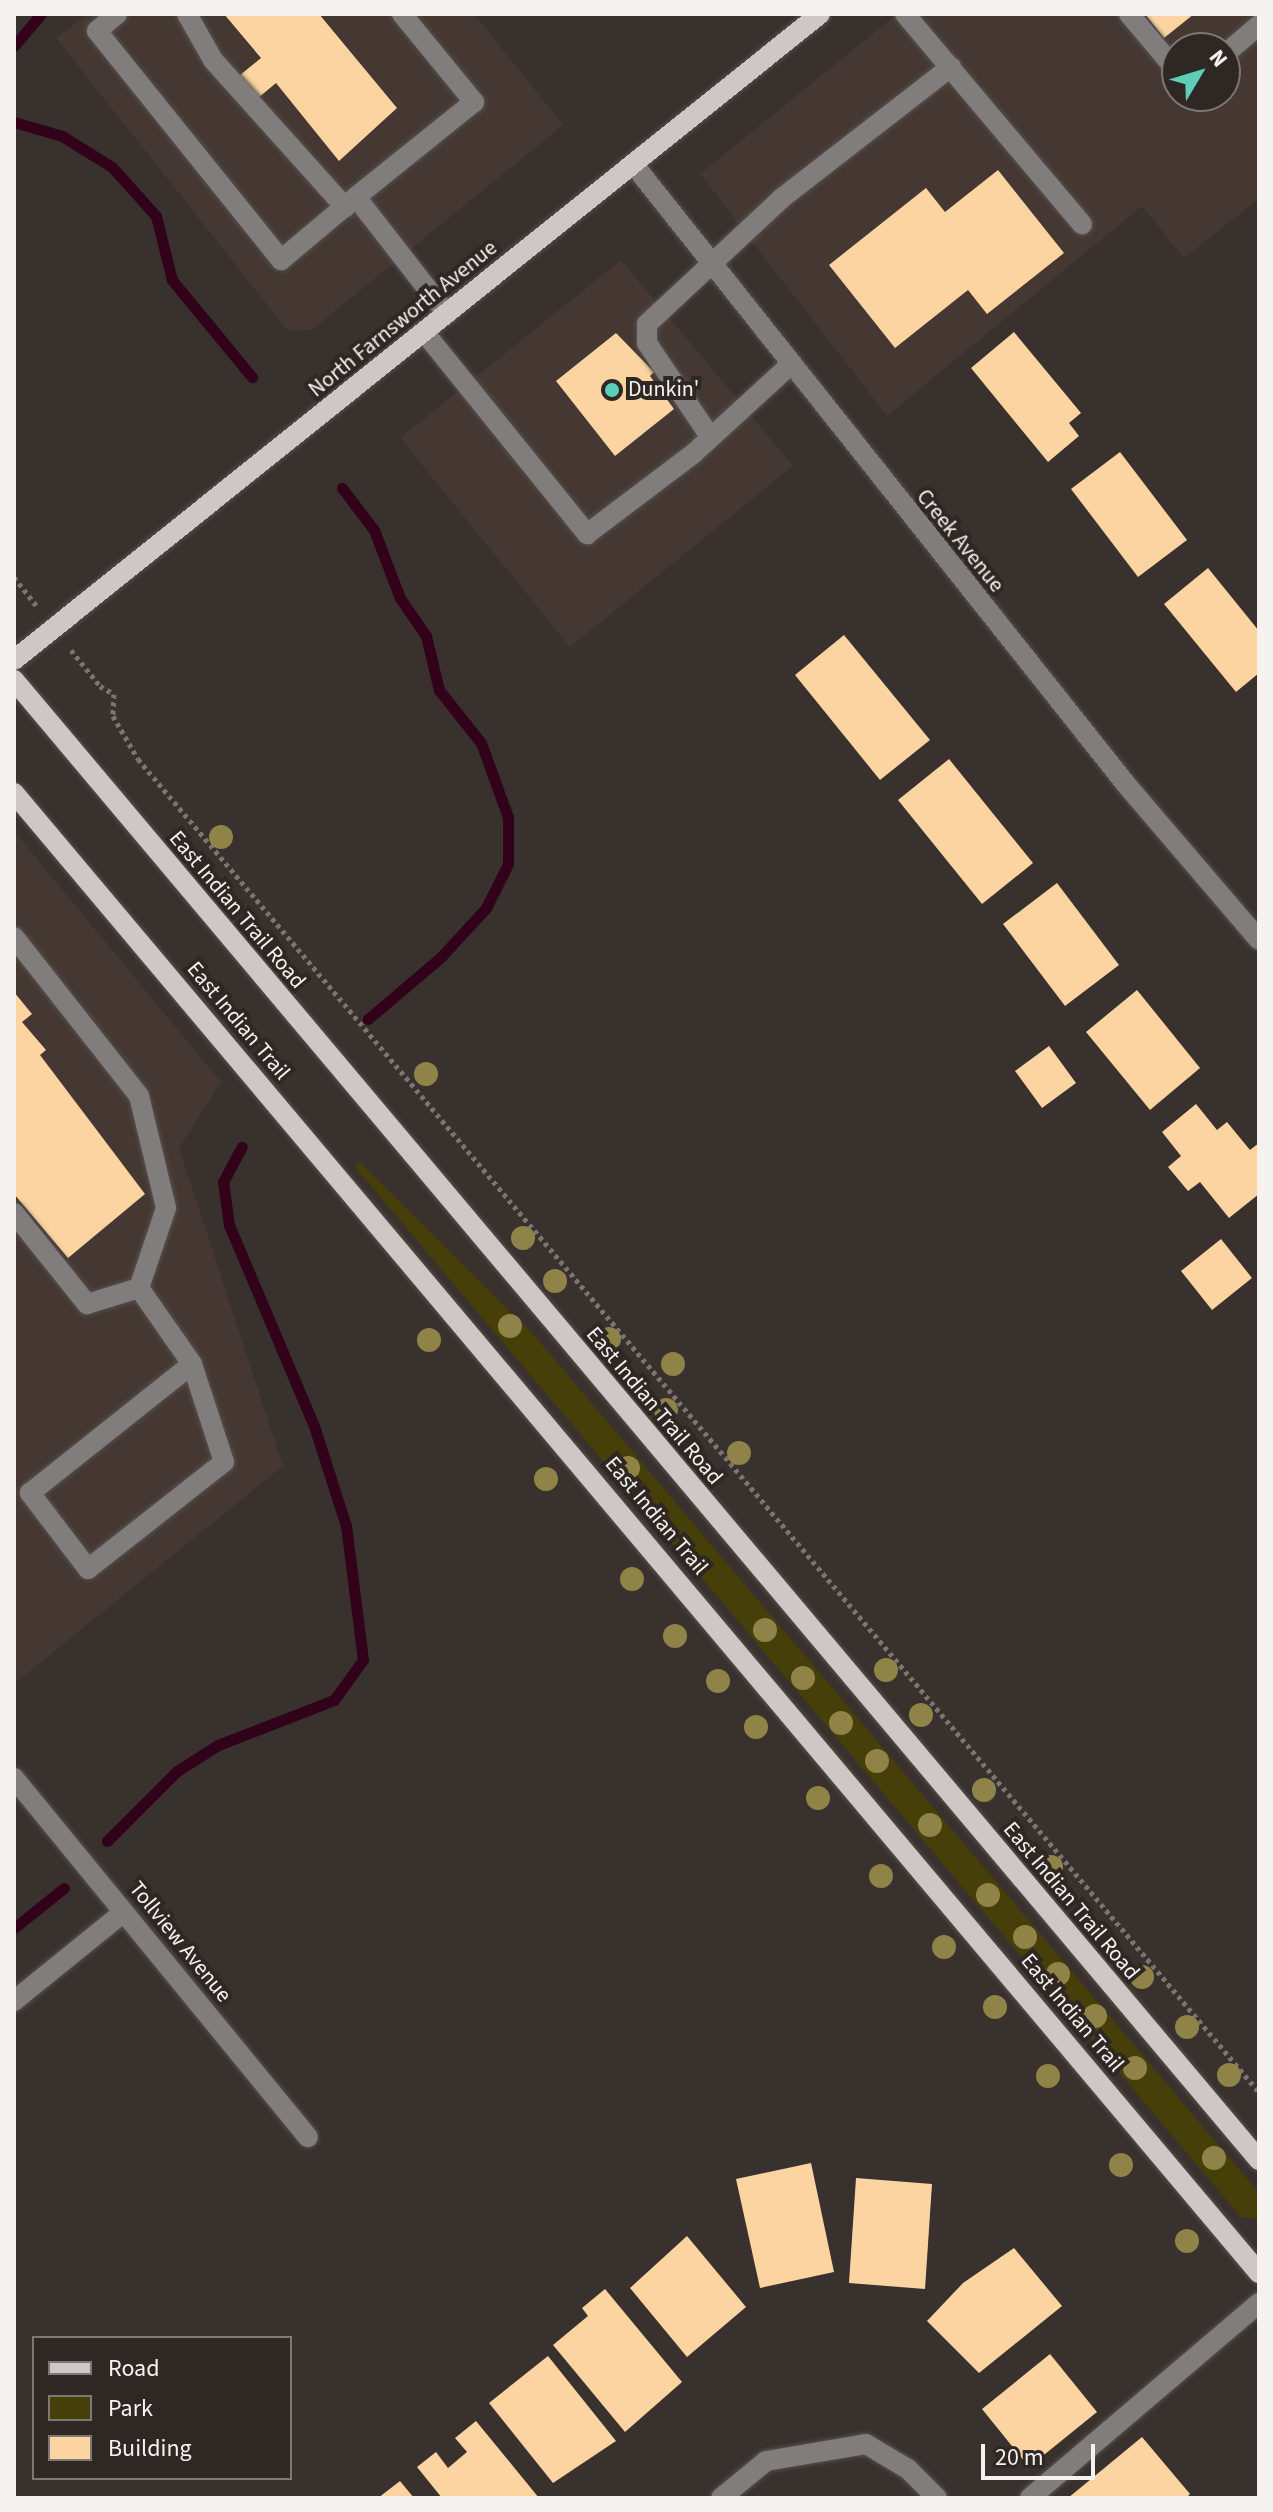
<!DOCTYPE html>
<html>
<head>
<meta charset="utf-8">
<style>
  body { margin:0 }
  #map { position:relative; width:1273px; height:2512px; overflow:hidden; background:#38312e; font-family:"Source Sans 3",sans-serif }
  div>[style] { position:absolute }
  .built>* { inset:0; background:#453832 }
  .green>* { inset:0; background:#473f09 }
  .stream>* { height:11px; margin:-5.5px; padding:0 5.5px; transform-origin:5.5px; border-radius:5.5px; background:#310219 }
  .building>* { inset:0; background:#fbd4a1 }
  .path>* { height:5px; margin-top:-2.5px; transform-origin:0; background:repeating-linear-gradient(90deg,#7b7572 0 4px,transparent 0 8px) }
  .roads { filter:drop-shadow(0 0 2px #56504d) drop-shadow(0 0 2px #56504d) }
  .minor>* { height:20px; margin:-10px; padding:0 10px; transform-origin:10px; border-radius:10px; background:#817d7d }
  .major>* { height:20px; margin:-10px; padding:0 10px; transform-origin:10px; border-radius:10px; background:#cfc7c6 }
  .trees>* { width:24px; height:24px; margin:-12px; border-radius:50%; background:#8f8347 }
  .dots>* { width:22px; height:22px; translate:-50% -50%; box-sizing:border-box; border:4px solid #2e2724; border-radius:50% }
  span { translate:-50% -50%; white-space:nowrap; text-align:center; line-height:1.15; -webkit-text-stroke:8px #2e2724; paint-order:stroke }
  .street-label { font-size:22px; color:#f6f2ef }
  .poi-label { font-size:22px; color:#f6f2ef }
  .left { translate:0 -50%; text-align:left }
  .frame { position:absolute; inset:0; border:16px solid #f6f2ef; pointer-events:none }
  .legend { position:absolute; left:32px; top:2336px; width:260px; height:144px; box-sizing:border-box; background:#2e2724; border:2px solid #7e7875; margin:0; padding:10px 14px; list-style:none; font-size:24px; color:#f6f2ef }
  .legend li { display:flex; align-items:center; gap:16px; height:40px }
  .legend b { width:40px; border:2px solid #7e7875 }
  .north { position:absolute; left:1161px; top:32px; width:80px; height:80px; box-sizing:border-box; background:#2e2724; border:2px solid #7e7875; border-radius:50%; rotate:52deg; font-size:22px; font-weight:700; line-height:32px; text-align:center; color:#f6f2ef }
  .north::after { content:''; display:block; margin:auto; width:28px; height:36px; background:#5eceb8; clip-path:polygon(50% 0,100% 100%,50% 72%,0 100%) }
  .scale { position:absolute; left:981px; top:2444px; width:114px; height:36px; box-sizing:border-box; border:4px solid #f6f2ef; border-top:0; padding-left:10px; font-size:24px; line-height:28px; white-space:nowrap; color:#f6f2ef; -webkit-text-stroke:6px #2e2724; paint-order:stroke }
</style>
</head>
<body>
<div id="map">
  <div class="built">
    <i style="clip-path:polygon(88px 14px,474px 14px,563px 125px,313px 329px,288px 331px,56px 38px)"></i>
    <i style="clip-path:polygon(evenodd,897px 14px,1259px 14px,1259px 199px,1184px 258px,1142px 206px,887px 416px,700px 174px,897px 14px,1177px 48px,1225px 48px,1225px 96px,1177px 96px,1177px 48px)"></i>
    <i style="clip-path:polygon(621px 260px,793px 466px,570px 647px,400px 438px)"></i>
    <i style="clip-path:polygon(14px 831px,221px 1082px,179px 1148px,283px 1466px,14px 1684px)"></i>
  </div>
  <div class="green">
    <i style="clip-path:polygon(360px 1162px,534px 1335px,1259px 2193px,1259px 2219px,1241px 2217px,355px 1167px)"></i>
  </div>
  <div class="stream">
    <i style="left:14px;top:46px;width:42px;rotate:-49.8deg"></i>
    <i style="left:14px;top:122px;width:50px;rotate:16.3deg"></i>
    <i style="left:62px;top:136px;width:59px;rotate:31.8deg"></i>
    <i style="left:112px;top:167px;width:66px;rotate:48.1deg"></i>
    <i style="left:156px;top:216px;width:66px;rotate:76deg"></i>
    <i style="left:172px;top:280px;width:126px;rotate:50.5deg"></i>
    <i style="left:342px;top:488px;width:53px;rotate:52.7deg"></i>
    <i style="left:374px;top:530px;width:73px;rotate:69.1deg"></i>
    <i style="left:400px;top:598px;width:46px;rotate:55.6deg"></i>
    <i style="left:426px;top:636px;width:56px;rotate:76.5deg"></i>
    <i style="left:439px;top:690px;width:68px;rotate:51.6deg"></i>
    <i style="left:481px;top:743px;width:79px;rotate:70deg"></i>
    <i style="left:508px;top:817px;width:47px;rotate:90deg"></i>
    <i style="left:508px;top:864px;width:49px;rotate:116.6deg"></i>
    <i style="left:486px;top:908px;width:67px;rotate:132.6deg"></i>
    <i style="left:441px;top:957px;width:96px;rotate:139.7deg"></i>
    <i style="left:107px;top:1841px;width:99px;rotate:-45deg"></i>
    <i style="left:177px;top:1771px;width:49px;rotate:-32.4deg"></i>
    <i style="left:218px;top:1745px;width:124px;rotate:-21.2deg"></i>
    <i style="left:334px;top:1700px;width:49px;rotate:-54.1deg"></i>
    <i style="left:363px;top:1660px;width:135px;rotate:-97.2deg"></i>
    <i style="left:346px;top:1526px;width:105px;rotate:-107.7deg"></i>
    <i style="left:314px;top:1426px;width:218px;rotate:-112.9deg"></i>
    <i style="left:229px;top:1225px;width:43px;rotate:-97.9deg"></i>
    <i style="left:223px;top:1182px;width:40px;rotate:-62deg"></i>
    <i style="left:14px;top:1928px;width:64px;rotate:-38.7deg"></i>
  </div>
  <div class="building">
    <i style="clip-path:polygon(224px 14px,319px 14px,397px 108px,339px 161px,276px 83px,258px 98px,239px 76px,261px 58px)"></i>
    <i style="clip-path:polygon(1145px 14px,1194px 14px,1164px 38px)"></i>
    <i style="clip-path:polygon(998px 170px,1064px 253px,987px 314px,968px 290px,895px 348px,829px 265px,926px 188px,945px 212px)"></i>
    <i style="clip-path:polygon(1014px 332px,1081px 413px,1069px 423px,1079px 436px,1048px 462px,971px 368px)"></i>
    <i style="clip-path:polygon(616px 333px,654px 372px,650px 376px,674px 409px,615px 456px,556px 381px)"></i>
    <i style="clip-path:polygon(1120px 452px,1187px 540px,1138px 577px,1071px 489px)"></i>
    <i style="clip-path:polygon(1208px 568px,1259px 631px,1259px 673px,1236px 692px,1164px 604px)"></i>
    <i style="clip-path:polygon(844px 635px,930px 740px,880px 780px,795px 675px)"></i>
    <i style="clip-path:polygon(949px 759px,1033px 863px,982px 904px,898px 800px)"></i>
    <i style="clip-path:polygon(1057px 883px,1119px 965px,1065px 1006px,1003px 924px)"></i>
    <i style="clip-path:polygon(1137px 990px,1200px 1068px,1150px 1110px,1086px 1032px)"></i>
    <i style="clip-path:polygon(14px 992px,32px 1014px,22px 1022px,46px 1050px,40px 1055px,145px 1194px,68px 1258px,14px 1194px)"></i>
    <i style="clip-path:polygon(1049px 1046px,1076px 1083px,1042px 1108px,1015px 1071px)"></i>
    <i style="clip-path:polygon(1196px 1104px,1217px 1130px,1227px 1122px,1250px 1150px,1259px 1143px,1259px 1194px,1229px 1218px,1200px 1182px,1188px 1191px,1168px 1167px,1181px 1156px,1162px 1132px)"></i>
    <i style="clip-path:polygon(1221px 1239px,1252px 1278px,1212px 1310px,1181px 1271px)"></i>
    <i style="clip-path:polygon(811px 2163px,834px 2272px,760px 2288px,736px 2179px)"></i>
    <i style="clip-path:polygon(856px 2178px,932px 2184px,925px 2289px,849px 2283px)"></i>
    <i style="clip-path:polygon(687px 2236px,746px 2307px,687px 2357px,630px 2288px)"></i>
    <i style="clip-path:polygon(1014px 2248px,1062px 2306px,979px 2373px,927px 2321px,963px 2283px)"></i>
    <i style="clip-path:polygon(605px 2289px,682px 2382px,625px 2432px,553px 2345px,588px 2316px,582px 2308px)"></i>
    <i style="clip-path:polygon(1050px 2354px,1097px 2412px,1029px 2467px,982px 2409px)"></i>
    <i style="clip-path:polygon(548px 2356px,616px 2441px,553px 2483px,489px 2403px)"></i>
    <i style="clip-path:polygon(476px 2421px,539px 2498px,442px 2498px,417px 2467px,436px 2452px,448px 2468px,467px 2452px,455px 2438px)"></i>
    <i style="clip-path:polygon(1142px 2437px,1190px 2494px,1186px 2498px,1068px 2498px)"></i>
    <i style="clip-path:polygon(400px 2481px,414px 2498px,378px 2498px)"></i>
  </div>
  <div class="path">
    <i style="left:14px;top:577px;width:36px;rotate:52deg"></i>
    <i style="left:71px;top:650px;width:46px;rotate:51.1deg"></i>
    <i style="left:100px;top:686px;width:16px;rotate:30deg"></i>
    <i style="left:114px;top:694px;width:22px;rotate:93deg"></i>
    <i style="left:113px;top:716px;width:50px;rotate:59.8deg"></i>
    <i style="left:138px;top:759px;width:1742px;rotate:49.94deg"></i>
  </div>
  <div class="roads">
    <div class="minor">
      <i style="left:117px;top:14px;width:26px;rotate:140deg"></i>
      <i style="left:97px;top:31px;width:294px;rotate:51.2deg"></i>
      <i style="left:281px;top:260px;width:98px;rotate:-40deg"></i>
      <i style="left:187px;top:14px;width:53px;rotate:60.5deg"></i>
      <i style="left:213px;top:60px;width:198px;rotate:48.1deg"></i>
      <i style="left:402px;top:14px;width:114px;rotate:50.7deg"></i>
      <i style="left:474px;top:102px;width:151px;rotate:141.2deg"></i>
      <i style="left:356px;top:197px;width:148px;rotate:52.1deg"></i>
      <i style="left:905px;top:14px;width:275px;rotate:49.9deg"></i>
      <i style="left:1129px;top:14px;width:75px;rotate:49.9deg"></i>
      <i style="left:1225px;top:54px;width:45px;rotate:-40.5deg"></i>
      <i style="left:634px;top:165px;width:789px;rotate:51.53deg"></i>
      <i style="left:1125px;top:783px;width:206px;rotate:49.5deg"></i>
      <i style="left:424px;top:332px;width:260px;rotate:51.1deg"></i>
      <i style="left:587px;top:534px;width:134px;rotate:-37.1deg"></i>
      <i style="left:694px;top:453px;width:129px;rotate:-42.5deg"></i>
      <i style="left:709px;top:435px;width:111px;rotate:-124deg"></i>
      <i style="left:647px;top:343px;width:19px;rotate:-90deg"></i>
      <i style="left:647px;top:324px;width:185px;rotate:-43deg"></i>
      <i style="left:782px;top:198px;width:214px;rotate:-37.8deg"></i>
      <i style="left:14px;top:937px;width:202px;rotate:51.8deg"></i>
      <i style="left:139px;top:1096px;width:115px;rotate:76.4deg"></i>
      <i style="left:166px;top:1208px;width:84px;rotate:108.6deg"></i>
      <i style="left:14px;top:1213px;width:117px;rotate:51.3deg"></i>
      <i style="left:87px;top:1304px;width:54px;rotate:-17.1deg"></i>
      <i style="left:139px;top:1288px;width:93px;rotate:55.1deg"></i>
      <i style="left:192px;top:1364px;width:103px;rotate:71.9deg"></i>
      <i style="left:224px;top:1462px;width:173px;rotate:141.8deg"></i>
      <i style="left:88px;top:1569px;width:96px;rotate:-127.3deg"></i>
      <i style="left:30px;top:1493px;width:207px;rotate:-38.5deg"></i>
      <i style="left:14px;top:1778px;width:464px;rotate:50.7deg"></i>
      <i style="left:14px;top:2001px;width:141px;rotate:-39deg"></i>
      <i style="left:721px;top:2498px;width:58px;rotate:-39.4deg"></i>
      <i style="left:766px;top:2461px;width:101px;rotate:-9.6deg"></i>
      <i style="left:866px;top:2444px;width:49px;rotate:30.8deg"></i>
      <i style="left:908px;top:2469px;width:41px;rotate:45deg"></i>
      <i style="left:1030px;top:2498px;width:301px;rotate:-40.4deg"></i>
    </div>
    <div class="major">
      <i style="left:14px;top:660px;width:1033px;rotate:-38.71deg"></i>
      <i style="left:14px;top:680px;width:1934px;rotate:49.93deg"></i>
      <i style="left:14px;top:793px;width:1934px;rotate:49.93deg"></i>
    </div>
  </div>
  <div class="trees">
    <i style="left:221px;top:837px"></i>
    <i style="left:426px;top:1074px"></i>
    <i style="left:523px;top:1238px"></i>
    <i style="left:555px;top:1281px"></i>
    <i style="left:510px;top:1326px"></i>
    <i style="left:609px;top:1339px"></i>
    <i style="left:429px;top:1340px"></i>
    <i style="left:673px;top:1364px"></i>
    <i style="left:666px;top:1410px"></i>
    <i style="left:739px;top:1453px"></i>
    <i style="left:628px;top:1468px"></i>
    <i style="left:546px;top:1479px"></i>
    <i style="left:632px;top:1579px"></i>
    <i style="left:765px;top:1630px"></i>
    <i style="left:675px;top:1636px"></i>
    <i style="left:886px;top:1670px"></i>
    <i style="left:803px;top:1678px"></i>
    <i style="left:718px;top:1681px"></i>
    <i style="left:921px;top:1715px"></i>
    <i style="left:841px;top:1723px"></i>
    <i style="left:756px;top:1727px"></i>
    <i style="left:877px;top:1761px"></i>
    <i style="left:984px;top:1790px"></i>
    <i style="left:818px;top:1798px"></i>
    <i style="left:930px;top:1825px"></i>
    <i style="left:1051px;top:1867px"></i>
    <i style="left:881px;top:1876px"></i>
    <i style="left:988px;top:1895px"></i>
    <i style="left:1025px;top:1937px"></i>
    <i style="left:944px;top:1947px"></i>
    <i style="left:1058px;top:1974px"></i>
    <i style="left:1142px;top:1977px"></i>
    <i style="left:995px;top:2007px"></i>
    <i style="left:1095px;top:2016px"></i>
    <i style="left:1187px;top:2027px"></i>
    <i style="left:1135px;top:2068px"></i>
    <i style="left:1229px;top:2075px"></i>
    <i style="left:1048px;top:2076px"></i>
    <i style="left:1214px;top:2158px"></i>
    <i style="left:1121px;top:2165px"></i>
    <i style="left:1187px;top:2241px"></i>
  </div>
  <div class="dots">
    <i style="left:612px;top:390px;background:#5eceb8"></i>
  </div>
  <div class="street-label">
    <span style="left:403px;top:319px;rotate:-39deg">North Farnsworth Avenue</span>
    <span style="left:960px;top:541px;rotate:51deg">Creek Avenue</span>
    <span style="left:237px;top:910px;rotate:50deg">East Indian Trail Road</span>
    <span style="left:238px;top:1021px;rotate:50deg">East Indian Trail</span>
    <span style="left:654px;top:1406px;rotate:50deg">East Indian Trail Road</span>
    <span style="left:656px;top:1516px;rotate:50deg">East Indian Trail</span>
    <span style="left:1071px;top:1901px;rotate:50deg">East Indian Trail Road</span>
    <span style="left:180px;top:1942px;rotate:51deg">Tollview Avenue</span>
    <span style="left:1072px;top:2013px;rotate:50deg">East Indian Trail</span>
  </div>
  <div class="poi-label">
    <span class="left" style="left:628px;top:390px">Dunkin'</span>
  </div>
  <div class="frame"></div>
  <ul class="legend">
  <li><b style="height:10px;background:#cfc7c6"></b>Road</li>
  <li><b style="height:22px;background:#473f09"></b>Park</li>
  <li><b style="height:22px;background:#fbd4a1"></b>Building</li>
  </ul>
  <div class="north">N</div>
  <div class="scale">20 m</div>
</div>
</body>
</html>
